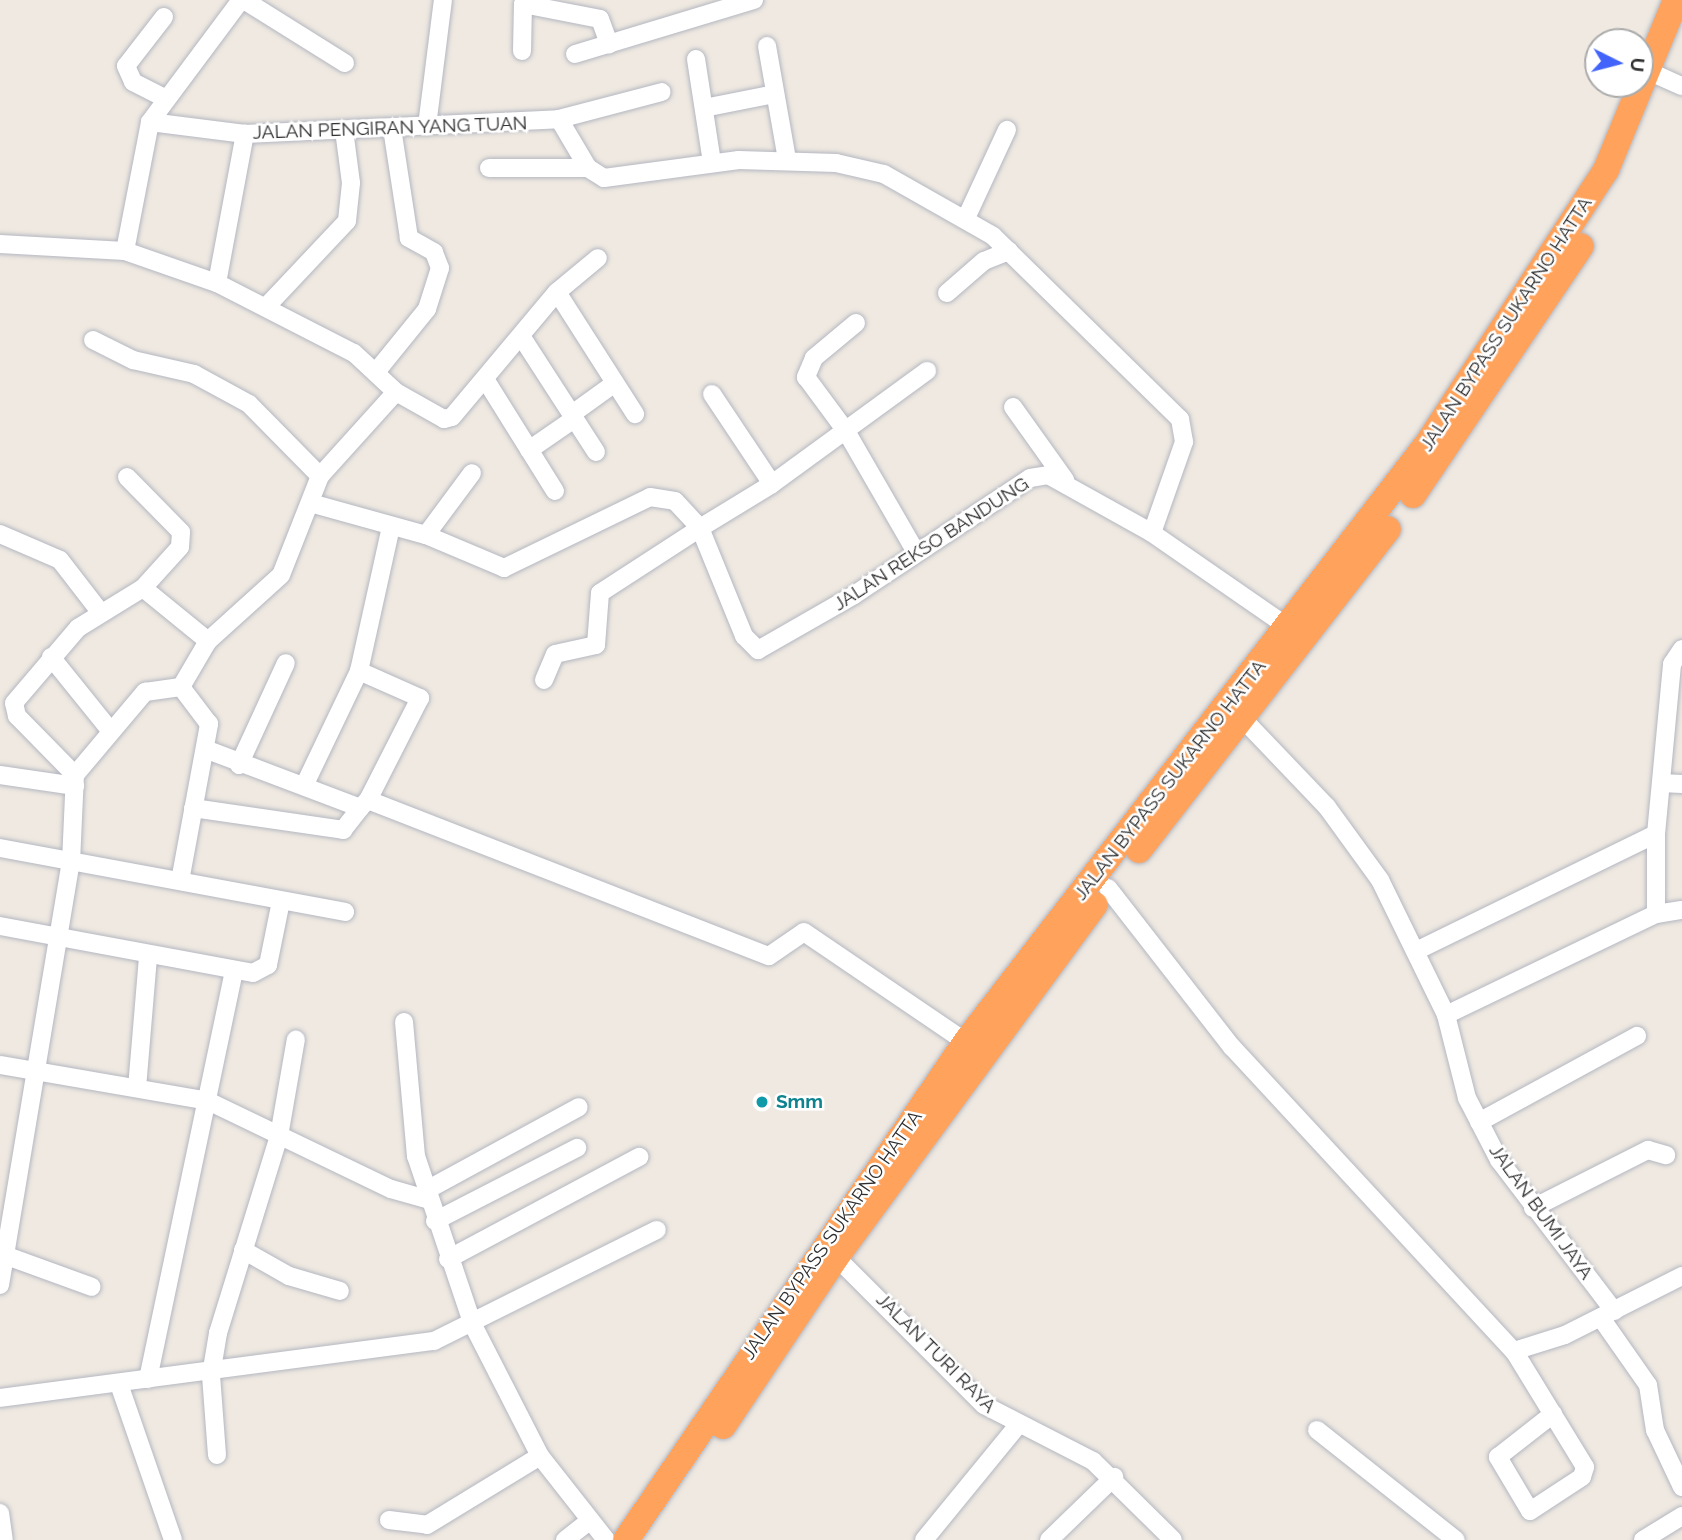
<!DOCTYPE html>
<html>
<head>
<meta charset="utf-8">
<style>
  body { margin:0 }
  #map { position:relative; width:1682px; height:1540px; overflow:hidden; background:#efe9e1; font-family:Raleway,sans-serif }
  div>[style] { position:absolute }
  .roads { filter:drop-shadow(0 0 2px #b4b7c1) drop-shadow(0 0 2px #b4b7c1) }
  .minor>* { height:18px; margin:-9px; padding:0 9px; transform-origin:9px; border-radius:9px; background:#fff }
  .highway>* { height:26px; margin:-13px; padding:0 13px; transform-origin:13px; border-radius:13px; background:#ffa35c }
  .dots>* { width:19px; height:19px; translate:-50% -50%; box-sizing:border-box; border:4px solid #fff; border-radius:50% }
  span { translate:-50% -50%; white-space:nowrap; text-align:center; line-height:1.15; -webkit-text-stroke:5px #fff; paint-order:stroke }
  .street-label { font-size:19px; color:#2e2e2e }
  .culture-label { font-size:19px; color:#0d838f; font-weight:700 }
  .left { translate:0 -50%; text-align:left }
  .north { position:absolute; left:1584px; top:28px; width:70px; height:70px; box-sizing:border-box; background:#fff; border:2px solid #ababab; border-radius:50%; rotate:96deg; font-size:19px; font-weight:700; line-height:28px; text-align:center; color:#2e2e2e }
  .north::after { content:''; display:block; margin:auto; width:24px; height:32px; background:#4264fb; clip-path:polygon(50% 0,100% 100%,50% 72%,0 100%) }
</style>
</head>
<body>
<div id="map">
  <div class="roads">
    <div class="minor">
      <i style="left:244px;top:0;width:119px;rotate:32deg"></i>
      <i style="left:164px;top:17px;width:62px;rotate:127.8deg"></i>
      <i style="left:126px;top:66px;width:17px;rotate:66deg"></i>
      <i style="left:133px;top:82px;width:36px;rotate:27deg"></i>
      <i style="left:767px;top:46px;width:116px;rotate:80deg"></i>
      <i style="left:522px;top:51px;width:47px;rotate:-88.8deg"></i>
      <i style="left:523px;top:4px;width:78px;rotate:11deg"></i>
      <i style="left:600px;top:19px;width:27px;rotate:70deg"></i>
      <i style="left:575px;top:54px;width:187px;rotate:-16.8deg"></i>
      <i style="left:696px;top:59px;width:104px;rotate:81.2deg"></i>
      <i style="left:1650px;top:72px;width:35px;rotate:24deg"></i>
      <i style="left:704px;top:108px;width:72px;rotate:-11.2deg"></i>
      <i style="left:559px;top:119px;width:106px;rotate:-14.7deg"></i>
      <i style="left:150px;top:122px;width:96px;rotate:7.2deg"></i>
      <i style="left:245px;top:134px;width:314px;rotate:-2.7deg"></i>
      <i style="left:559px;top:119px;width:57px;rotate:59.4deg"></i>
      <i style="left:588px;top:168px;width:19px;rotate:32deg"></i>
      <i style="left:604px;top:178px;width:136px;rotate:-7.6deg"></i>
      <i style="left:739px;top:160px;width:97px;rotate:1.8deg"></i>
      <i style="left:836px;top:163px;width:49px;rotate:12.9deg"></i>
      <i style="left:884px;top:174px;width:125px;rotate:29.6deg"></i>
      <i style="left:993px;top:236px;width:262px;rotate:44.4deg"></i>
      <i style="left:1180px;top:419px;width:23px;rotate:80deg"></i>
      <i style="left:1184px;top:442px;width:96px;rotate:109.4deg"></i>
      <i style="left:427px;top:126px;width:127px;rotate:-82.8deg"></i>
      <i style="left:489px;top:168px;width:99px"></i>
      <i style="left:967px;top:216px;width:95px;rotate:-65.1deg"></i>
      <i style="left:0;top:244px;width:125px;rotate:3.2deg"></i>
      <i style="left:125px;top:251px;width:97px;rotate:19.2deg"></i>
      <i style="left:217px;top:283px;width:154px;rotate:27.1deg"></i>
      <i style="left:354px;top:353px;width:57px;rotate:42.9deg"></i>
      <i style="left:396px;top:392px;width:55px;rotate:29.4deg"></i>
      <i style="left:444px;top:419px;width:8px;rotate:-14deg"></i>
      <i style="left:452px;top:417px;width:163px;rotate:-50deg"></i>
      <i style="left:557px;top:292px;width:53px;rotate:-39.7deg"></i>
      <i style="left:125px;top:251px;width:131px;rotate:-79deg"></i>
      <i style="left:150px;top:122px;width:152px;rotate:-53.3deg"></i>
      <i style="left:217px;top:283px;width:152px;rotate:-79.4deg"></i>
      <i style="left:557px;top:292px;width:145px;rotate:57.4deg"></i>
      <i style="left:947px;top:293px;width:49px;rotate:-40.9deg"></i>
      <i style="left:984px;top:261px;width:27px;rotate:-22deg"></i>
      <i style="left:266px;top:307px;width:118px;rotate:-46.7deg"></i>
      <i style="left:347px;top:221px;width:38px;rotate:-84deg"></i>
      <i style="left:351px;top:183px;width:53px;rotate:-97.5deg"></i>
      <i style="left:856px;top:323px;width:55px;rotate:140.2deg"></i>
      <i style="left:814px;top:358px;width:21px;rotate:113deg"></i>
      <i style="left:806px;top:377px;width:67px;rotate:53.5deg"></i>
      <i style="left:846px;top:431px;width:140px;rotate:60deg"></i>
      <i style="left:521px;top:336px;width:138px;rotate:57.1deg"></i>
      <i style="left:93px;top:340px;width:45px;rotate:26.6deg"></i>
      <i style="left:133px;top:360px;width:63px;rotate:12.9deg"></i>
      <i style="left:194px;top:374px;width:63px;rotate:28.6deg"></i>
      <i style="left:249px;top:404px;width:101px;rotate:45.4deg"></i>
      <i style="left:376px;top:372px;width:81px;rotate:-51deg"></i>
      <i style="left:427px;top:309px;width:43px;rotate:-72.4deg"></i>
      <i style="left:440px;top:268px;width:17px;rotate:-111deg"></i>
      <i style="left:434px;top:252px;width:29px;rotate:-151deg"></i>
      <i style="left:409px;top:238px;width:111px;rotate:-98.8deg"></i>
      <i style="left:485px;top:379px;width:132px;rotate:58deg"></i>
      <i style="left:712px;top:394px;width:108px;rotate:56.3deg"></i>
      <i style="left:1013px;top:407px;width:90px;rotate:54.5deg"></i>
      <i style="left:572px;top:414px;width:53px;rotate:-35.8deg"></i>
      <i style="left:529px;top:450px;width:55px;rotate:-34.6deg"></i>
      <i style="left:314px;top:504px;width:116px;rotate:15.5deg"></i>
      <i style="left:426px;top:535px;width:85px;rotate:22.9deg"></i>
      <i style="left:504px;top:568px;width:162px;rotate:-25.9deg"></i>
      <i style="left:650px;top:497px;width:25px;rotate:9deg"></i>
      <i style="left:675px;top:501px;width:37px;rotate:47deg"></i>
      <i style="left:700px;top:528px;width:84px;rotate:-31.4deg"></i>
      <i style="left:772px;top:484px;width:192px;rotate:-36.1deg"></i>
      <i style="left:0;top:534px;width:65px;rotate:23.4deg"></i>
      <i style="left:60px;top:560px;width:67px;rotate:52.3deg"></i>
      <i style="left:426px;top:535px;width:77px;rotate:-53.4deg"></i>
      <i style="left:143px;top:588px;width:84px;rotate:39.2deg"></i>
      <i style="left:51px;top:657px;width:92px;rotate:51.1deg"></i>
      <i style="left:359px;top:671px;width:67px;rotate:23.9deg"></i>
      <i style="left:420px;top:698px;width:114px;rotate:117deg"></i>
      <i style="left:544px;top:680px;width:28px;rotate:-67deg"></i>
      <i style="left:555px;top:654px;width:42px;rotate:-12.4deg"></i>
      <i style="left:596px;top:645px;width:52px;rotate:-85.6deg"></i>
      <i style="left:600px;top:593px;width:119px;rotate:-33deg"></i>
      <i style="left:700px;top:528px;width:117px;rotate:67.8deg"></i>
      <i style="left:744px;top:636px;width:20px;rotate:45deg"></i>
      <i style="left:758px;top:650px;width:111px;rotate:-29.8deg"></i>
      <i style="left:854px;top:595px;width:211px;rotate:-33.6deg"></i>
      <i style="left:1030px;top:478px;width:18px;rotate:-9deg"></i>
      <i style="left:1048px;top:475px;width:119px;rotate:29.1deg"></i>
      <i style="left:1152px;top:533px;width:167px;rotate:34.7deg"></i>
      <i style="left:1242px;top:718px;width:123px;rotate:46.3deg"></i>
      <i style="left:1327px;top:807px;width:90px;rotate:54deg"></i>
      <i style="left:1380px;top:880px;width:150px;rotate:63.9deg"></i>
      <i style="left:1446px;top:1015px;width:86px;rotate:75.8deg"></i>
      <i style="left:1467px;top:1098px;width:70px;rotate:62.7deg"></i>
      <i style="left:1499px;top:1160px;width:190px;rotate:52.7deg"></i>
      <i style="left:205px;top:749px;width:166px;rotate:20.8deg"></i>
      <i style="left:360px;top:808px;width:11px;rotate:-45deg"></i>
      <i style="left:368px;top:800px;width:430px;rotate:21.3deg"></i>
      <i style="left:769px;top:956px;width:42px;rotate:-34.4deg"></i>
      <i style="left:804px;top:932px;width:196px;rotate:34.2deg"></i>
      <i style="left:239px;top:765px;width:112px;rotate:-65.3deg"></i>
      <i style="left:0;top:775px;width:76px;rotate:8.3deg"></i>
      <i style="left:75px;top:775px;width:83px;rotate:-134.5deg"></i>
      <i style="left:17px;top:716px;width:13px;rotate:-103deg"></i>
      <i style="left:14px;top:703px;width:99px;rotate:-49.5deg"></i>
      <i style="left:78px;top:628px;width:76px;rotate:-31.6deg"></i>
      <i style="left:143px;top:588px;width:55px;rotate:-47.9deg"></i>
      <i style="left:180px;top:547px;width:15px;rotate:-86deg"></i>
      <i style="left:181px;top:532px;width:77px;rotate:-134.5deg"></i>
      <i style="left:1661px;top:783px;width:21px;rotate:3deg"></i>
      <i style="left:304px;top:786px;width:127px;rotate:-64.4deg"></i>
      <i style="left:359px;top:671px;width:148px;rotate:-77.5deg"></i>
      <i style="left:193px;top:808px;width:152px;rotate:8.3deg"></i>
      <i style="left:343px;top:830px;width:28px;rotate:-52deg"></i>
      <i style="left:0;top:848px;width:351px;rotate:10.5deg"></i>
      <i style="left:180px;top:881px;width:160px;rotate:-79.5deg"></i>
      <i style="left:209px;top:724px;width:46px;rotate:-127.1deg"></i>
      <i style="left:1108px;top:888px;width:202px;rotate:52.1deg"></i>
      <i style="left:1232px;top:1047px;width:415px;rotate:47.2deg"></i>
      <i style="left:1514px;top:1351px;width:136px;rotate:58.5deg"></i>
      <i style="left:1585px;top:1467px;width:10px;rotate:107deg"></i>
      <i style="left:1582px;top:1477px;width:62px;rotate:146.8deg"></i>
      <i style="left:1530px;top:1511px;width:63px;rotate:-120.7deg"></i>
      <i style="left:1498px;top:1457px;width:70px;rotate:-38deg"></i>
      <i style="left:1656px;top:914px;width:80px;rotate:-90deg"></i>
      <i style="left:1656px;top:834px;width:171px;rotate:-84.6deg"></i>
      <i style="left:1672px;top:664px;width:18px;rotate:-56deg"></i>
      <i style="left:0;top:926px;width:257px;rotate:10.5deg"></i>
      <i style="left:253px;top:973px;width:17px;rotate:-28deg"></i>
      <i style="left:268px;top:965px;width:65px;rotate:-78.5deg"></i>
      <i style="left:1416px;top:951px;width:267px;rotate:-26deg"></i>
      <i style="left:1446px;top:1015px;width:233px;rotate:-25.7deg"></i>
      <i style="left:1656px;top:914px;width:26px;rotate:-9deg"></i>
      <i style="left:404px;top:1022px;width:135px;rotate:84.9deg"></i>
      <i style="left:416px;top:1156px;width:178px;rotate:71.4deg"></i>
      <i style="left:473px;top:1325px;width:147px;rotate:62.9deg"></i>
      <i style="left:540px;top:1456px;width:107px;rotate:51.8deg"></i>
      <i style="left:0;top:1065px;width:211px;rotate:9.8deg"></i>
      <i style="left:208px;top:1101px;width:203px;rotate:25.7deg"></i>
      <i style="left:391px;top:1189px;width:37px;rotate:16deg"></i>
      <i style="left:137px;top:1088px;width:130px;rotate:-85.2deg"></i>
      <i style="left:1479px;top:1122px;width:180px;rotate:-28.6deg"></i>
      <i style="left:425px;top:1191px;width:175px;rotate:-28.6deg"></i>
      <i style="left:1533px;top:1208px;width:129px;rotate:-26.8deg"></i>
      <i style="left:1648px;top:1150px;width:19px;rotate:16deg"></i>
      <i style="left:435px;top:1221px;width:160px;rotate:-27.2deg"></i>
      <i style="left:243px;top:1250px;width:53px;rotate:29.5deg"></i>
      <i style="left:289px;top:1276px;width:53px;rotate:16.4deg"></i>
      <i style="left:7px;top:1256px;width:90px;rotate:20deg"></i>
      <i style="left:836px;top:1257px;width:209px;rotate:45deg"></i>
      <i style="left:984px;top:1405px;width:123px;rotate:27.2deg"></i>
      <i style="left:1093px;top:1461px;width:112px;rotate:44.6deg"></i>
      <i style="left:448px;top:1259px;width:217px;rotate:-28.1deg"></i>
      <i style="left:0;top:1285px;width:429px;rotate:-80.5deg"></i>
      <i style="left:71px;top:862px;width:87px;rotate:-87.4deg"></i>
      <i style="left:75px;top:775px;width:109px;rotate:-49.9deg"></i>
      <i style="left:145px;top:692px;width:36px;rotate:-8deg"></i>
      <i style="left:181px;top:687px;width:53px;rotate:-59.6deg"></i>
      <i style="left:208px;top:641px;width:98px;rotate:-42.1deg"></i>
      <i style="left:281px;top:575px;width:106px;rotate:-68.5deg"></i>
      <i style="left:320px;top:476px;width:113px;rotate:-47.9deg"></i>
      <i style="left:1601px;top:1318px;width:82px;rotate:55deg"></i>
      <i style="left:1648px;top:1385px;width:46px;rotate:81.2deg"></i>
      <i style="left:1655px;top:1430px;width:63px;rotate:64.7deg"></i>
      <i style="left:1514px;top:1351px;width:53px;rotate:-17.4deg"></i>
      <i style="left:1565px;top:1335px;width:131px;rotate:-26.8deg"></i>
      <i style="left:148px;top:1379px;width:417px;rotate:-78.1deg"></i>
      <i style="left:119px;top:1384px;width:165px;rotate:70.9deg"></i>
      <i style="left:0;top:1398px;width:438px;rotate:-7.5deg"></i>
      <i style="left:434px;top:1341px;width:249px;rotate:-26.5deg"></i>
      <i style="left:1317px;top:1430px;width:177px;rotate:38.4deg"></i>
      <i style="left:217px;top:1455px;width:80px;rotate:-94.3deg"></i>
      <i style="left:211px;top:1375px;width:43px;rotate:-80.5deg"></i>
      <i style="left:218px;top:1333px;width:206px;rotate:-72.8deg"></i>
      <i style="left:279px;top:1136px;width:98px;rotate:-80.1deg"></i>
      <i style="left:0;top:1513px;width:27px;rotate:82deg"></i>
      <i style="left:389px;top:1520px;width:38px;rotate:7deg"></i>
      <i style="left:427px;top:1525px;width:132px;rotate:-31.4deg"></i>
      <i style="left:565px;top:1540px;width:29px;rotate:-38deg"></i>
      <i style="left:924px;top:1540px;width:150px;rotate:-50.7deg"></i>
      <i style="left:1049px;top:1540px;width:91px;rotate:-44.1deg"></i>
      <i style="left:1643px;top:1540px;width:46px;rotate:-31.6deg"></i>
    </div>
    <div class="highway">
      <i style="left:1413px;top:495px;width:300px;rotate:-56deg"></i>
      <i style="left:1139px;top:850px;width:406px;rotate:-52.2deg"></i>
      <i style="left:723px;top:1426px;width:203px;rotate:-56.2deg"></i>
      <i style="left:836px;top:1257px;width:437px;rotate:-53.7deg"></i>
      <i style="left:626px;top:1540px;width:603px;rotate:-55.68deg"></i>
      <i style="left:966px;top:1042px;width:756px;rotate:-52.36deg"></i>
      <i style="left:1428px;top:443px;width:326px;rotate:-56.9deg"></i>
      <i style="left:1606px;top:170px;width:184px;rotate:-67.6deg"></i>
    </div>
  </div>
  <div class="dots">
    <i style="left:762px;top:1102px;background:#0f9aa8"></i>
  </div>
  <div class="street-label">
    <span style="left:390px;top:128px;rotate:-2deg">JALAN PENGIRAN YANG TUAN</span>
    <span style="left:1506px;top:324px;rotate:-57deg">JALAN BYPASS SUKARNO HATTA</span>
    <span style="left:931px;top:544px;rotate:-33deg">JALAN REKSO BANDUNG</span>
    <span style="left:1170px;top:780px;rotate:-52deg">JALAN BYPASS SUKARNO HATTA</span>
    <span style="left:1541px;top:1212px;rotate:54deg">JALAN BUMI JAYA</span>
    <span style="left:832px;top:1235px;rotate:-55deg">JALAN BYPASS SUKARNO HATTA</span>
    <span style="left:936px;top:1353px;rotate:45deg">JALAN TURI RAYA</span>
  </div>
  <div class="culture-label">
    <span class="left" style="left:776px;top:1102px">Smm</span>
  </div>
  <div class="north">U</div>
</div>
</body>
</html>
